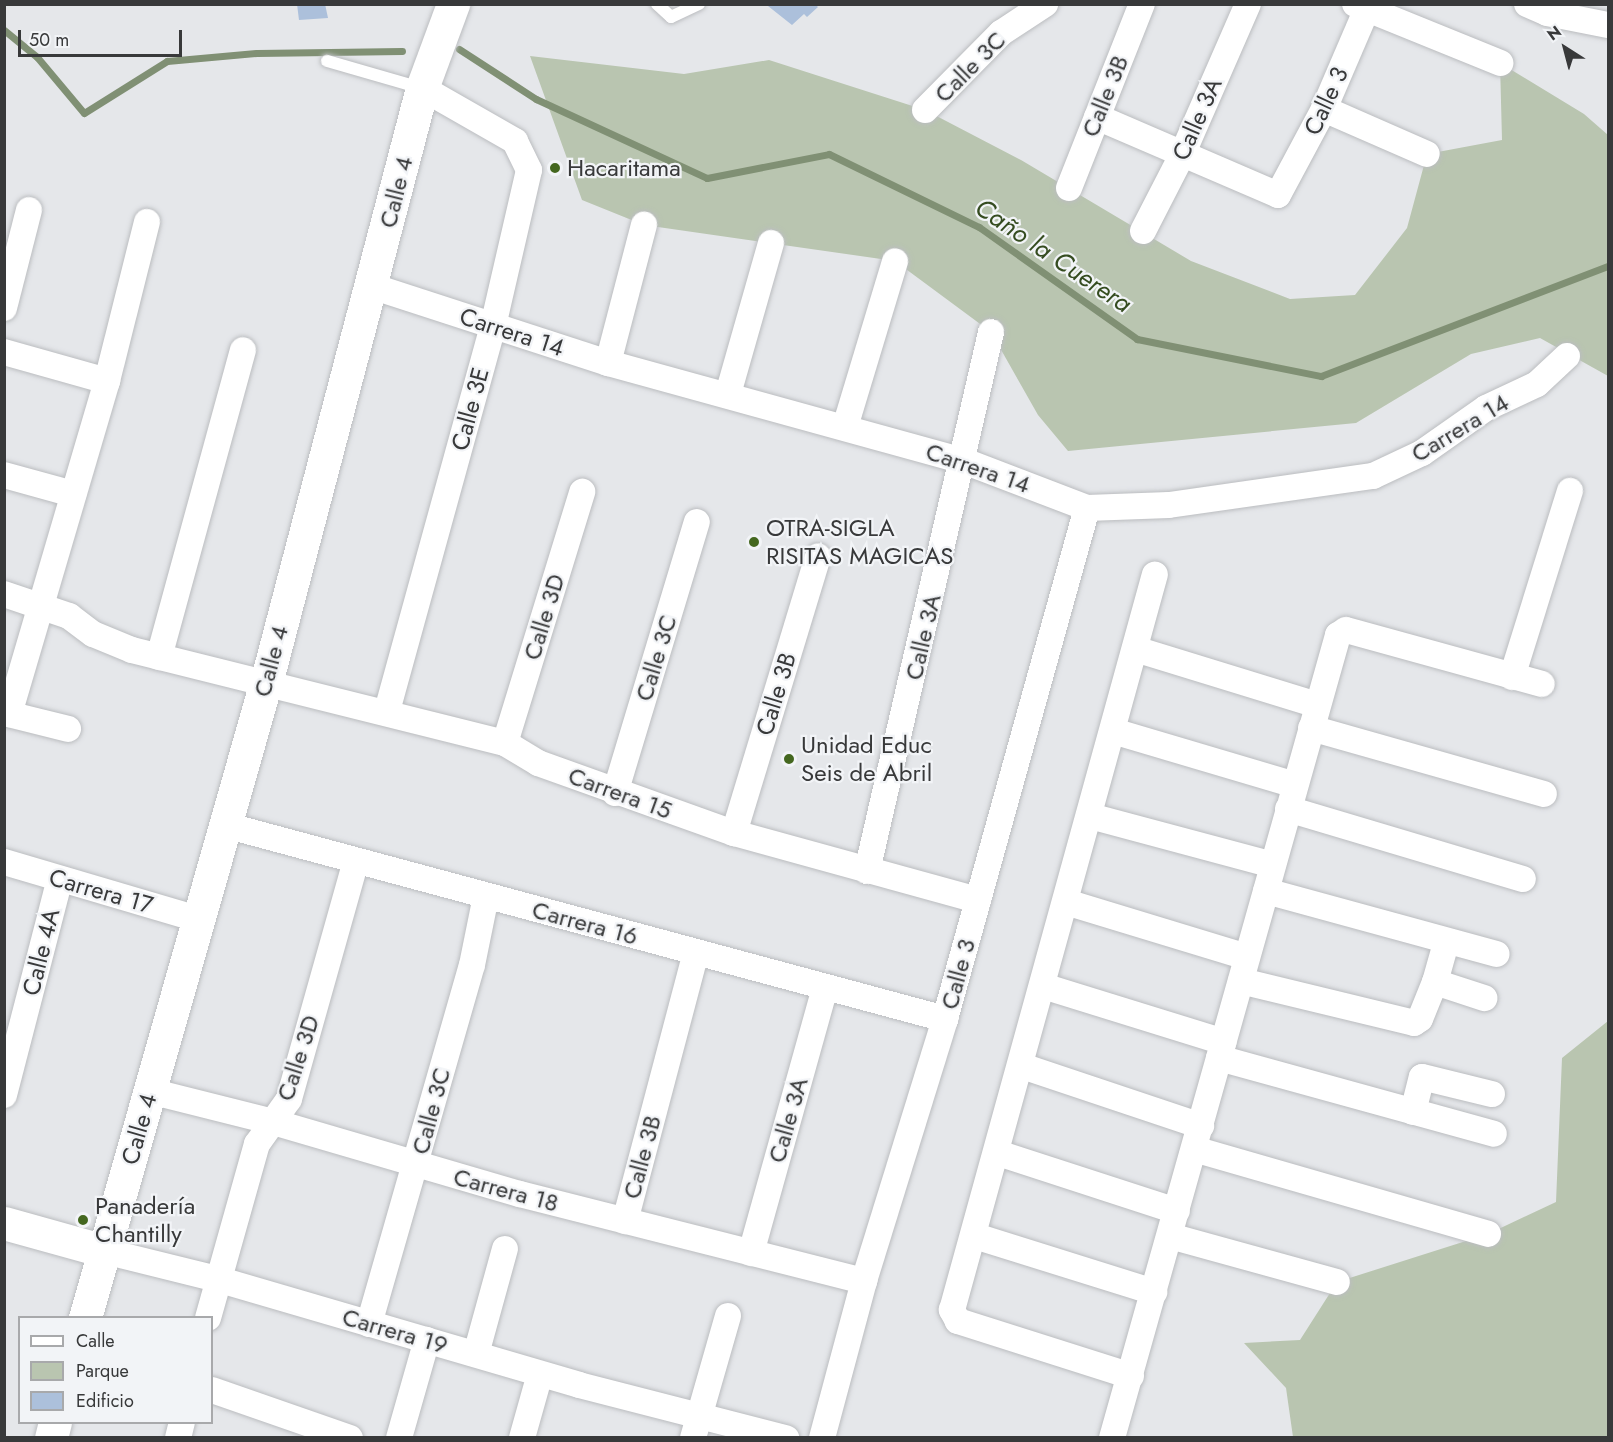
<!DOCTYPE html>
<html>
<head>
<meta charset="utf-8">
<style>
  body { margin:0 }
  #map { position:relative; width:1613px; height:1442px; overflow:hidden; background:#e5e7ea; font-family:Jost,sans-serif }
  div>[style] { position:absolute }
  .green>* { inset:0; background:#b9c5b0 }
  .stream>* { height:7px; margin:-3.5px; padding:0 3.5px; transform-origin:3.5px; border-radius:3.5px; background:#809074 }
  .building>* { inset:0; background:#acc0db }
  .roads { filter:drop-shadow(0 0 2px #bbbdc0) drop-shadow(0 0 2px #bbbdc0) }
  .lane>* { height:12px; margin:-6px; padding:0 6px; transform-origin:6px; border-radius:6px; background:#fff }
  .street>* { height:26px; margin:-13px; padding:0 13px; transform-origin:13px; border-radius:13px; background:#fff }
  .secondary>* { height:33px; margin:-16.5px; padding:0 16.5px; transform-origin:16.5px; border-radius:16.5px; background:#fff }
  .dots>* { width:16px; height:16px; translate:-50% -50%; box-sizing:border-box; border:3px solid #f2f4f7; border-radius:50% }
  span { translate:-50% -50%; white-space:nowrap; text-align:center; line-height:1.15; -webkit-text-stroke:4.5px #f2f4f7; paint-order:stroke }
  .street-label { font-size:24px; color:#38393a }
  .poi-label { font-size:24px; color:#38393a }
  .left { translate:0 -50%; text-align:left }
  .water-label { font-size:26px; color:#354c20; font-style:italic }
  .frame { position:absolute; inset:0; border:6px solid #38393a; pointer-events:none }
  .legend { position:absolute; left:18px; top:1316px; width:195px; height:108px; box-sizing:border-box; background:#f2f4f7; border:2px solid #a8a9ab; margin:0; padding:8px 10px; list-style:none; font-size:18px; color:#38393a }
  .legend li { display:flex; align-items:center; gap:12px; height:30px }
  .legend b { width:30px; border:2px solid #a8a9ab }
  .north { position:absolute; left:1535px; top:18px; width:60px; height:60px; -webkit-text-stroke:4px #f2f4f7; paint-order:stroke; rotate:324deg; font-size:16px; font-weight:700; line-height:24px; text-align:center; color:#38393a }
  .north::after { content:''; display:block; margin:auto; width:21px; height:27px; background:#38393a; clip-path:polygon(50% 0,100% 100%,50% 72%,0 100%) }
  .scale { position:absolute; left:18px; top:30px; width:164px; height:27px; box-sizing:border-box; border:3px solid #38393a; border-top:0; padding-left:8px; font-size:18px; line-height:21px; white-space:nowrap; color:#38393a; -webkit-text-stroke:4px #f2f4f7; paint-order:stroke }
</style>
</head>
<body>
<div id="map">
  <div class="green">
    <i style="clip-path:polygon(530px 56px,684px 74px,769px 60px,925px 110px,1021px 160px,1191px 261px,1290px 299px,1355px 295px,1407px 228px,1427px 154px,1502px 140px,1500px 63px,1584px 114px,1608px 135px,1608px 376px,1540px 338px,1471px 354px,1356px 423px,1068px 451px,1038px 415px,991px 332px,895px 261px,644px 225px,582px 200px)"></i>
    <i style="clip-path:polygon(1608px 1021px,1608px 1437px,1293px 1437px,1286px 1388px,1244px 1343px,1300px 1340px,1337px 1282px,1488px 1234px,1556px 1202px,1562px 1058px)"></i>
  </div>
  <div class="stream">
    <i style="left:4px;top:30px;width:43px;rotate:39.3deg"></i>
    <i style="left:37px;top:57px;width:73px;rotate:50deg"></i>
    <i style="left:84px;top:113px;width:98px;rotate:-32.1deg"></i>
    <i style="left:167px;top:61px;width:90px;rotate:-5.1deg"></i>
    <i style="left:257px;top:53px;width:145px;rotate:-0.8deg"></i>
    <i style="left:459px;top:49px;width:92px;rotate:33deg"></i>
    <i style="left:536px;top:99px;width:188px;rotate:24.8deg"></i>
    <i style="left:707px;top:178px;width:124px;rotate:-11.1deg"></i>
    <i style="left:829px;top:154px;width:167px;rotate:26deg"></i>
    <i style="left:979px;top:227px;width:194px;rotate:35.3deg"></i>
    <i style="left:1137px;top:339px;width:188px;rotate:11.4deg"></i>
    <i style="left:1321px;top:376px;width:307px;rotate:-21deg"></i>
  </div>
  <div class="building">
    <i style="clip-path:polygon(297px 4px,325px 4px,328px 18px,299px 20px)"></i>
    <i style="clip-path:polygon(815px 4px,818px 7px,807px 17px,804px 14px,792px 25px,768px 6px)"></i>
  </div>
  <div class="roads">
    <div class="lane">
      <i style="left:657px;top:4px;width:19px;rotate:43deg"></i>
      <i style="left:671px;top:17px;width:31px;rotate:-25deg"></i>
      <i style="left:327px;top:61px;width:98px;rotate:16deg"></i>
    </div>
    <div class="street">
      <i style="left:1355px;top:4px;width:157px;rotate:22.1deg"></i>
      <i style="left:1527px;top:4px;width:22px;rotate:24deg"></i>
      <i style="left:1547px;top:13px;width:62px;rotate:11.1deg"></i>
      <i style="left:1324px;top:109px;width:112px;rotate:23.6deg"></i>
      <i style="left:925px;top:110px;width:108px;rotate:-45.4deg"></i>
      <i style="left:1001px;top:33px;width:53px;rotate:-33.4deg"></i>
      <i style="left:1097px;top:117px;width:197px;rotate:23.3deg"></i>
      <i style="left:1278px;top:195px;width:98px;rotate:-61.9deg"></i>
      <i style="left:1324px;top:109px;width:114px;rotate:-66.8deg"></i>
      <i style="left:1069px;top:188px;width:198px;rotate:-68.4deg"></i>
      <i style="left:1143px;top:231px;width:85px;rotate:-62.8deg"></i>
      <i style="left:1182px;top:155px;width:165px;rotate:-66.4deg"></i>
      <i style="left:371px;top:286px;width:249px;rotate:18deg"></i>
      <i style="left:608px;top:363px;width:369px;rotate:15.4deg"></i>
      <i style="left:964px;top:461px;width:132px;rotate:20.9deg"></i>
      <i style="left:1087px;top:508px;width:82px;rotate:-2.1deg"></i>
      <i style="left:1169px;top:505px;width:206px;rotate:-8.1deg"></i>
      <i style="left:1373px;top:476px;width:54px;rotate:-25.1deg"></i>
      <i style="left:1422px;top:453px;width:78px;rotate:-35.1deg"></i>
      <i style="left:1486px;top:408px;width:56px;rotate:-25.2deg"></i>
      <i style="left:1537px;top:384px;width:41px;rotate:-43deg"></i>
      <i style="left:4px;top:308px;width:101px;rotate:-75.7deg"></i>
      <i style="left:4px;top:352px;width:107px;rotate:15.7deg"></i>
      <i style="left:608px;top:363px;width:143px;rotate:-75.4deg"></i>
      <i style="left:728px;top:394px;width:157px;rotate:-74.1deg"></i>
      <i style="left:845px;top:427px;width:173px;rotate:-73.2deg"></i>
      <i style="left:4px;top:475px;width:72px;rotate:15.4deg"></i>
      <i style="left:4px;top:594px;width:69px;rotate:18.7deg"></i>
      <i style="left:69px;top:616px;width:30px;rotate:37deg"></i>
      <i style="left:93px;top:634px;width:42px;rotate:22.3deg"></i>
      <i style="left:132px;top:650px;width:384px;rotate:14deg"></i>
      <i style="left:505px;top:743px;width:39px;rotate:31deg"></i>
      <i style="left:538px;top:763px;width:208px;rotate:19.7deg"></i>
      <i style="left:734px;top:833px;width:253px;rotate:15.4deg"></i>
      <i style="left:1135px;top:649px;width:190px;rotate:17.1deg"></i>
      <i style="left:159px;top:657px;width:318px;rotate:-74.7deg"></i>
      <i style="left:1512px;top:677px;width:195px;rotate:-72.7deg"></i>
      <i style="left:387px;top:711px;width:399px;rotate:-74.6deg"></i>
      <i style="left:493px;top:326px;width:160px;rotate:-77deg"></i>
      <i style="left:529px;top:170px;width:32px;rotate:-116deg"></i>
      <i style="left:515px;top:141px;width:107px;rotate:-150.3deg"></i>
      <i style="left:4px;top:713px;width:66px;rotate:14deg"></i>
      <i style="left:9px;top:714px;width:347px;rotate:-73.6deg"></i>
      <i style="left:107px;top:381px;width:164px;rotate:-75.9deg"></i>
      <i style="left:1311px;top:728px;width:242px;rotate:15.8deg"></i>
      <i style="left:1113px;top:731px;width:190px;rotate:16.5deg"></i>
      <i style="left:505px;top:743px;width:263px;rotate:-72.9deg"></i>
      <i style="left:615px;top:793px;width:283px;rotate:-73.2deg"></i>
      <i style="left:1288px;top:809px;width:245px;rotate:16.6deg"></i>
      <i style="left:1090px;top:816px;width:189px;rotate:15deg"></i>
      <i style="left:225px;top:825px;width:746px;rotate:15.08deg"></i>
      <i style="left:734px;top:833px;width:289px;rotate:-73.1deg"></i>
      <i style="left:4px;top:862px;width:202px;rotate:16.4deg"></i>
      <i style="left:867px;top:871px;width:553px;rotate:-77.04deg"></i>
      <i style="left:1266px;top:891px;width:239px;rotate:15.3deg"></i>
      <i style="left:1066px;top:902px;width:189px;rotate:16.9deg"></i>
      <i style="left:1241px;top:981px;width:178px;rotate:13.6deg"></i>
      <i style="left:1414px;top:1023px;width:7px;rotate:-34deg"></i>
      <i style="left:1420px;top:1019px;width:40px;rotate:-68deg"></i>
      <i style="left:1435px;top:982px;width:41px;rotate:-74.2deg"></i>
      <i style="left:1435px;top:982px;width:52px;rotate:18.1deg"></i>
      <i style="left:1043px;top:986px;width:189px;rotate:17.2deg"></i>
      <i style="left:1219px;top:1058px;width:285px;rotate:15.4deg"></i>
      <i style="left:1022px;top:1066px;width:189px;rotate:18.5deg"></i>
      <i style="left:150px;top:1091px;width:127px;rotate:14.1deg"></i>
      <i style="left:273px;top:1122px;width:257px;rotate:16.3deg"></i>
      <i style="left:520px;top:1194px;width:355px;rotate:14.2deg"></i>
      <i style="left:4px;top:1095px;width:223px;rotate:-75.5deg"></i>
      <i style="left:1413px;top:1112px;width:36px;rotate:-76deg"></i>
      <i style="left:1422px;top:1077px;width:72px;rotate:13.7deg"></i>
      <i style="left:1194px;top:1149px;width:306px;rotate:16.1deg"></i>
      <i style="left:998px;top:1153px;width:188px;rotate:18deg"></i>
      <i style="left:625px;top:1221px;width:277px;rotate:-75.2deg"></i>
      <i style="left:975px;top:1236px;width:188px;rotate:17.4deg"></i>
      <i style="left:1170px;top:1236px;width:173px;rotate:15.4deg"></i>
      <i style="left:104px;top:1251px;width:116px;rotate:13.9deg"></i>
      <i style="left:217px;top:1279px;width:377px;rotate:16.3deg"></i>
      <i style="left:579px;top:1385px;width:214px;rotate:14.4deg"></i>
      <i style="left:751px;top:1253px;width:275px;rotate:-74.4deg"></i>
      <i style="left:208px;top:1318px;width:181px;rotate:-74.3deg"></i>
      <i style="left:257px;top:1144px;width:55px;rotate:-54.6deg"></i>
      <i style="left:289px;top:1099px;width:247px;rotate:-74.3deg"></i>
      <i style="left:369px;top:1324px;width:373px;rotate:-74deg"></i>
      <i style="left:472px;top:965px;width:70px;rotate:-78.5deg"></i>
      <i style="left:476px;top:1354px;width:109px;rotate:-74.6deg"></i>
      <i style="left:1131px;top:1376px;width:182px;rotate:-162.4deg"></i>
      <i style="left:958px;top:1321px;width:13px;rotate:-119deg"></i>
      <i style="left:952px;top:1310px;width:763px;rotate:-74.58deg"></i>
      <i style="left:212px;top:1390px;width:146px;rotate:19.2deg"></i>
      <i style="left:178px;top:1438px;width:16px;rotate:-76deg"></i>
      <i style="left:399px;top:1438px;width:102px;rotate:-74.1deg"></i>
      <i style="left:522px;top:1438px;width:66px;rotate:-74.3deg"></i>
      <i style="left:693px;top:1438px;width:127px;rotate:-74deg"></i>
      <i style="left:822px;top:1438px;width:163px;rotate:-75deg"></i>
      <i style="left:864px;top:1281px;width:274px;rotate:-72.8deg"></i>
      <i style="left:945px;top:1019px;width:530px;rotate:-74.47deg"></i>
      <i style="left:1112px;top:1438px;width:834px;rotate:-74.28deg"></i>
      <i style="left:1338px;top:635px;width:9px;rotate:-32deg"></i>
      <i style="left:1346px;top:630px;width:203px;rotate:15.4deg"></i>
    </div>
    <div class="secondary">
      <i style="left:4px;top:1223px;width:104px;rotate:15.6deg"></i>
      <i style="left:85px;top:1318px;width:680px;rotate:-74.12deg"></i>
      <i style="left:271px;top:664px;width:595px;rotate:-75.31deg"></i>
      <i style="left:422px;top:88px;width:90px;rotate:-69.7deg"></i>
      <i style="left:51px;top:1438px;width:16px;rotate:-76deg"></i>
    </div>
  </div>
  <div class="dots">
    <i style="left:555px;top:168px;background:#44671f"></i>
    <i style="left:754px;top:542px;background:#44671f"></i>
    <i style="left:789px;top:759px;background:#44671f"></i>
    <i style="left:83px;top:1220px;background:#44671f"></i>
  </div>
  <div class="street-label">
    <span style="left:970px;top:67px;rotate:-45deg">Calle 3C</span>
    <span style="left:1105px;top:96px;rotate:-68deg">Calle 3B</span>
    <span style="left:1326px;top:101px;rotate:-65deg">Calle 3</span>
    <span style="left:1197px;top:119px;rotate:-66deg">Calle 3A</span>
    <span style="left:396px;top:192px;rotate:-76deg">Calle 4</span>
    <span style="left:512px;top:332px;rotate:18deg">Carrera 14</span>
    <span style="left:470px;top:409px;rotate:-75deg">Calle 3E</span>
    <span style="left:1460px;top:428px;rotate:-31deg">Carrera 14</span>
    <span style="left:978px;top:468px;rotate:19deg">Carrera 14</span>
    <span style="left:544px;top:617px;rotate:-73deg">Calle 3D</span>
    <span style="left:923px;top:637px;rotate:-77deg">Calle 3A</span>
    <span style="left:656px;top:658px;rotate:-73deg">Calle 3C</span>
    <span style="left:271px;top:661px;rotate:-75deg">Calle 4</span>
    <span style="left:776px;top:694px;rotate:-73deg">Calle 3B</span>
    <span style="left:620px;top:793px;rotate:20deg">Carrera 15</span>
    <span style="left:101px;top:891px;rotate:16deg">Carrera 17</span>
    <span style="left:585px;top:923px;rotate:15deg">Carrera 16</span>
    <span style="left:41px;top:952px;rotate:-76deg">Calle 4A</span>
    <span style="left:958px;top:974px;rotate:-75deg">Calle 3</span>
    <span style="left:298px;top:1058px;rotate:-72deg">Calle 3D</span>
    <span style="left:431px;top:1111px;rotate:-75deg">Calle 3C</span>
    <span style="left:788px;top:1120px;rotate:-74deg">Calle 3A</span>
    <span style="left:139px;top:1129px;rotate:-74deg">Calle 4</span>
    <span style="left:642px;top:1157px;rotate:-75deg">Calle 3B</span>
    <span style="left:506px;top:1190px;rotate:15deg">Carrera 18</span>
    <span style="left:395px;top:1331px;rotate:16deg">Carrera 19</span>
  </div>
  <div class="poi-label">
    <span class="left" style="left:567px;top:168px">Hacaritama</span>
    <span class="left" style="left:766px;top:542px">OTRA-SIGLA<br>RISITAS MAGICAS</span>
    <span class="left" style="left:801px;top:759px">Unidad Educ<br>Seis de Abril</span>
    <span class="left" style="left:95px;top:1220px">Panadería<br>Chantilly</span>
  </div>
  <div class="water-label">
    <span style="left:1053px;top:256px;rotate:34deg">Caño la Cuerera</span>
  </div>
  <div class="frame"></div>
  <ul class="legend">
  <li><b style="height:8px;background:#fff"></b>Calle</li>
  <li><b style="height:16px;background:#b9c5b0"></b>Parque</li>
  <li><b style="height:16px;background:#acc0db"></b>Edificio</li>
  </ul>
  <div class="north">N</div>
  <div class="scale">50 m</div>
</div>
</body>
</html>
